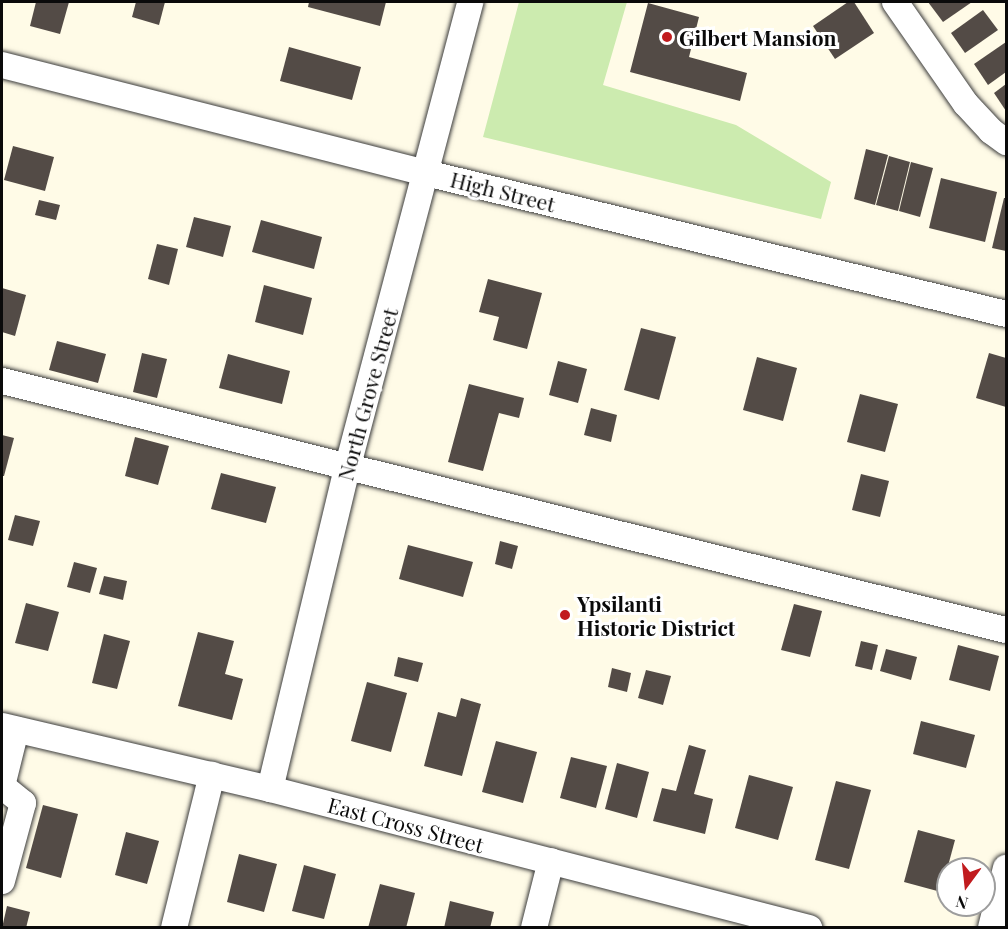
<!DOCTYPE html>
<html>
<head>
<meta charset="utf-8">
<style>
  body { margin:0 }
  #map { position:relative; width:1008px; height:929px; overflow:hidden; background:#fffbe7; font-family:"Playfair Display",serif }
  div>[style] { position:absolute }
  .green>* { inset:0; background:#ccebaf }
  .building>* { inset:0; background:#534b46 }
  .roads { filter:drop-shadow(0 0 2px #3d3d3d) drop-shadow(0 0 2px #3d3d3d) }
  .minor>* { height:26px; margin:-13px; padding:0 13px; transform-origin:13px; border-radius:13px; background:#fff }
  .dots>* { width:16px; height:16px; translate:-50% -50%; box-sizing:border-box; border:3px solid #fff; border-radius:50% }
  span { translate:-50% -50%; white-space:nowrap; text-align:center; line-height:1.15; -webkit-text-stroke:6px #fff; paint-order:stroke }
  .poi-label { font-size:21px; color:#0a0a0a; font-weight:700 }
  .left { translate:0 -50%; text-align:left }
  .street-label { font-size:21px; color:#0a0a0a }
  .frame { position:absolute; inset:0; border:3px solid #0a0a0a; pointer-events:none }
  .north { position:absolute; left:936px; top:857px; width:60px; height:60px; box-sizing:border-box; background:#fff; border:2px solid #9d9d9d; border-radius:50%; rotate:195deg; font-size:16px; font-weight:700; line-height:24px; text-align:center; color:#0a0a0a }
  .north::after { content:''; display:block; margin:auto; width:21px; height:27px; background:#c11b1e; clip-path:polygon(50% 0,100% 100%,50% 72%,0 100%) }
</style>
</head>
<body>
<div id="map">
  <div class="green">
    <i style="clip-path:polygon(519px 2px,627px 2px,603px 85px,736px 125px,831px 182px,821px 219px,483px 137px)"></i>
  </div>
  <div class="building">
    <i style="clip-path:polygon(36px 2px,69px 2px,60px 34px,30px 26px)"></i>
    <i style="clip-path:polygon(136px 2px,165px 2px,159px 25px,132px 17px)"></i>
    <i style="clip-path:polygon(309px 2px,386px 2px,380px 26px,308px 7px)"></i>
    <i style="clip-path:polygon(848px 2px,854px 2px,874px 33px,835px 59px,813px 26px)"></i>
    <i style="clip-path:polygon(928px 2px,972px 2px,943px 22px)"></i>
    <i style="clip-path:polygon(648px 3px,699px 17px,689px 57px,747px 73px,740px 101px,630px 72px)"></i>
    <i style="clip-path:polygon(983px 10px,998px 30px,965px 53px,951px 33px)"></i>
    <i style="clip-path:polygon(1006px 42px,1006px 72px,988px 85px,974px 64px)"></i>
    <i style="clip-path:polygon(289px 47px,361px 67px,352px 100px,280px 81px)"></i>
    <i style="clip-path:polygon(1006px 84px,1006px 111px,994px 93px)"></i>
    <i style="clip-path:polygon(13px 146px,54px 157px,45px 191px,4px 180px)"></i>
    <i style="clip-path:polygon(866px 149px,888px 155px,875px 205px,854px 199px)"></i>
    <i style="clip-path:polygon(889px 156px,910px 162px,898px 211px,876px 205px)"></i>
    <i style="clip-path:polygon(911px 162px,933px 168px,920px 217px,899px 211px)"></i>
    <i style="clip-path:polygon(941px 178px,997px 192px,985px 242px,929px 228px)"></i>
    <i style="clip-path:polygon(1004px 198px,1006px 198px,1006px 251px,992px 248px)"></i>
    <i style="clip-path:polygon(39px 200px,60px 205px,56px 220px,35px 215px)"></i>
    <i style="clip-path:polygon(194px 217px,231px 226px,223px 257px,186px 247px)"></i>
    <i style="clip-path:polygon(261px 220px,322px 237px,314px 269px,252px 252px)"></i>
    <i style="clip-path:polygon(157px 244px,178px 249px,169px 285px,148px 279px)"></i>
    <i style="clip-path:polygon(488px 279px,542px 293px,527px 349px,493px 340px,499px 317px,479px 312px)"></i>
    <i style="clip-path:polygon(264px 285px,312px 298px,303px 335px,255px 322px)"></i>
    <i style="clip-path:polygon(2px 288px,26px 295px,15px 336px,2px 332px)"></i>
    <i style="clip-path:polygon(641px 328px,676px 337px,659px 400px,624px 390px)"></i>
    <i style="clip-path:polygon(57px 341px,106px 354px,98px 383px,49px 370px)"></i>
    <i style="clip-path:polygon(142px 353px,167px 359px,157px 398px,133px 392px)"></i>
    <i style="clip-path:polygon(989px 353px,1006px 358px,1006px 407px,976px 398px)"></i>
    <i style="clip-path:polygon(228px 354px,290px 371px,282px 404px,219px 388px)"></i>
    <i style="clip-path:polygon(757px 357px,797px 368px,783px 421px,743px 410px)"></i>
    <i style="clip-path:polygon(558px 361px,587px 369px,578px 403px,549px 395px)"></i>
    <i style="clip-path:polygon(469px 384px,524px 398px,519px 418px,499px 413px,483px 471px,448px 462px)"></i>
    <i style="clip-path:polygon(860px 394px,898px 404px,885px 452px,847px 442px)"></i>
    <i style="clip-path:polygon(591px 408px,617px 415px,611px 442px,584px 435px)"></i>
    <i style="clip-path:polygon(2px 435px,14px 438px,4px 476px,2px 476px)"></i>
    <i style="clip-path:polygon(135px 437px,169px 446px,158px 485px,125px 476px)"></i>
    <i style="clip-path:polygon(221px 473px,276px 487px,266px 523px,211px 509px)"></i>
    <i style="clip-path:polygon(861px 474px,889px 481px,880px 517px,852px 510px)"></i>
    <i style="clip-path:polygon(15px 515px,40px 521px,33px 546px,8px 540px)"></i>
    <i style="clip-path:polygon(500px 541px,518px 546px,512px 569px,495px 564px)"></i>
    <i style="clip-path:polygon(408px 545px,473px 562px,463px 597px,399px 579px)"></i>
    <i style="clip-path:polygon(74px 562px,97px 568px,90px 593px,67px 587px)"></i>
    <i style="clip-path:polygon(104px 576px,127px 581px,123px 600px,99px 594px)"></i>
    <i style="clip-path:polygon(26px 603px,59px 612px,48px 651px,15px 643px)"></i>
    <i style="clip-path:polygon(794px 604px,822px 611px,810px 657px,781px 650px)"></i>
    <i style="clip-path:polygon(198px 632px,234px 641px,225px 674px,243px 679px,232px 720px,178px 706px)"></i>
    <i style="clip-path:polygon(104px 634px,130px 641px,117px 689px,92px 683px)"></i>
    <i style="clip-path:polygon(861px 641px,878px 645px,872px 670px,855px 666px)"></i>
    <i style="clip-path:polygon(958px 645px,999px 656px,990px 691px,949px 680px)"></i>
    <i style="clip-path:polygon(886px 649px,917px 657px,911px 680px,880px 671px)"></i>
    <i style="clip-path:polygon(398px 657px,423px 663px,418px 682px,394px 676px)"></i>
    <i style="clip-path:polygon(612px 668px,631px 673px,627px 692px,608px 687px)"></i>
    <i style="clip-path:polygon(646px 670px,671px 676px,663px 705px,638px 698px)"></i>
    <i style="clip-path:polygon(367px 682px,407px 693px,391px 752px,351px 741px)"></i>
    <i style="clip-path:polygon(461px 698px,481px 704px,462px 776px,424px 766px,438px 712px,456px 717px)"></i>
    <i style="clip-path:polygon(921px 721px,975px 735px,966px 768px,913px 754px)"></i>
    <i style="clip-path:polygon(496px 741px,537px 752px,523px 803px,482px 792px)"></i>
    <i style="clip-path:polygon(689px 745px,706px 750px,694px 794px,713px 799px,705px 834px,653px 821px,662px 788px,676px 791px)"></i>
    <i style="clip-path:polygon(571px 757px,607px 766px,596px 808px,560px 798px)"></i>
    <i style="clip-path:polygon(617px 763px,649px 772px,637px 818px,605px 809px)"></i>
    <i style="clip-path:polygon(749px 775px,793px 787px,778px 840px,735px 828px)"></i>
    <i style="clip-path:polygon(836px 781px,871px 790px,849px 869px,815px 860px)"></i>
    <i style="clip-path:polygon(43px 805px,78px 814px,61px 878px,26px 868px)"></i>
    <i style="clip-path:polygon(918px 830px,955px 840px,941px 892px,904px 882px)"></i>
    <i style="clip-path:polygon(126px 832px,159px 841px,147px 884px,115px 875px)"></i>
    <i style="clip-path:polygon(239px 854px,277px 864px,264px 912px,227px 902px)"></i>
    <i style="clip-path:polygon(304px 865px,336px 874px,324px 919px,292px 911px)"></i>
    <i style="clip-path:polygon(380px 884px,415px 893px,406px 928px,368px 928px)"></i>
    <i style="clip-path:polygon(450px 901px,494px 912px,490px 928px,444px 928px)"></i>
    <i style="clip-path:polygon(7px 906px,30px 912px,26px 928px,2px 928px)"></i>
  </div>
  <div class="roads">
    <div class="minor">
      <i style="left:895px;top:2px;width:124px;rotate:55.2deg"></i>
      <i style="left:966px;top:104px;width:37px;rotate:47deg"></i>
      <i style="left:991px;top:131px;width:19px;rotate:36deg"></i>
      <i style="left:2px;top:65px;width:438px;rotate:14.3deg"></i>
      <i style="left:426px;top:173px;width:597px;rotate:13.66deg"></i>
      <i style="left:2px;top:381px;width:1034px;rotate:13.93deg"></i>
      <i style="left:2px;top:726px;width:275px;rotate:13.2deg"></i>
      <i style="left:270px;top:789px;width:557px;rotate:14.46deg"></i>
      <i style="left:2px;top:786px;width:27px;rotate:39deg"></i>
      <i style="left:23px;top:803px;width:81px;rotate:105.1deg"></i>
      <i style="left:2px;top:786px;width:58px;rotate:-76deg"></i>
      <i style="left:270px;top:789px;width:329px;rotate:-76.5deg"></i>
      <i style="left:347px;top:469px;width:483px;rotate:-75.2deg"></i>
      <i style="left:174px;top:928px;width:158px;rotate:-76.1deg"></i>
      <i style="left:534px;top:928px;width:69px;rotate:-75.8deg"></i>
      <i style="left:991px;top:928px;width:62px;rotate:-76deg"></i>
    </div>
  </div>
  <div class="dots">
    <i style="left:667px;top:37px;background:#c11b1e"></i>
    <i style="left:565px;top:615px;background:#c11b1e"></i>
  </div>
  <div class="poi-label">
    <span class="left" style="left:679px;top:37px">Gilbert Mansion</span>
    <span class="left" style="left:577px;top:615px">Ypsilanti<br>Historic District</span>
  </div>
  <div class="street-label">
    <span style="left:503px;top:191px;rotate:14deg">High Street</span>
    <span style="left:367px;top:394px;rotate:-75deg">North Grove Street</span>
    <span style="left:406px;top:824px;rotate:15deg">East Cross Street</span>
  </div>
  <div class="frame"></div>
  <div class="north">N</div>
</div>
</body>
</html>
